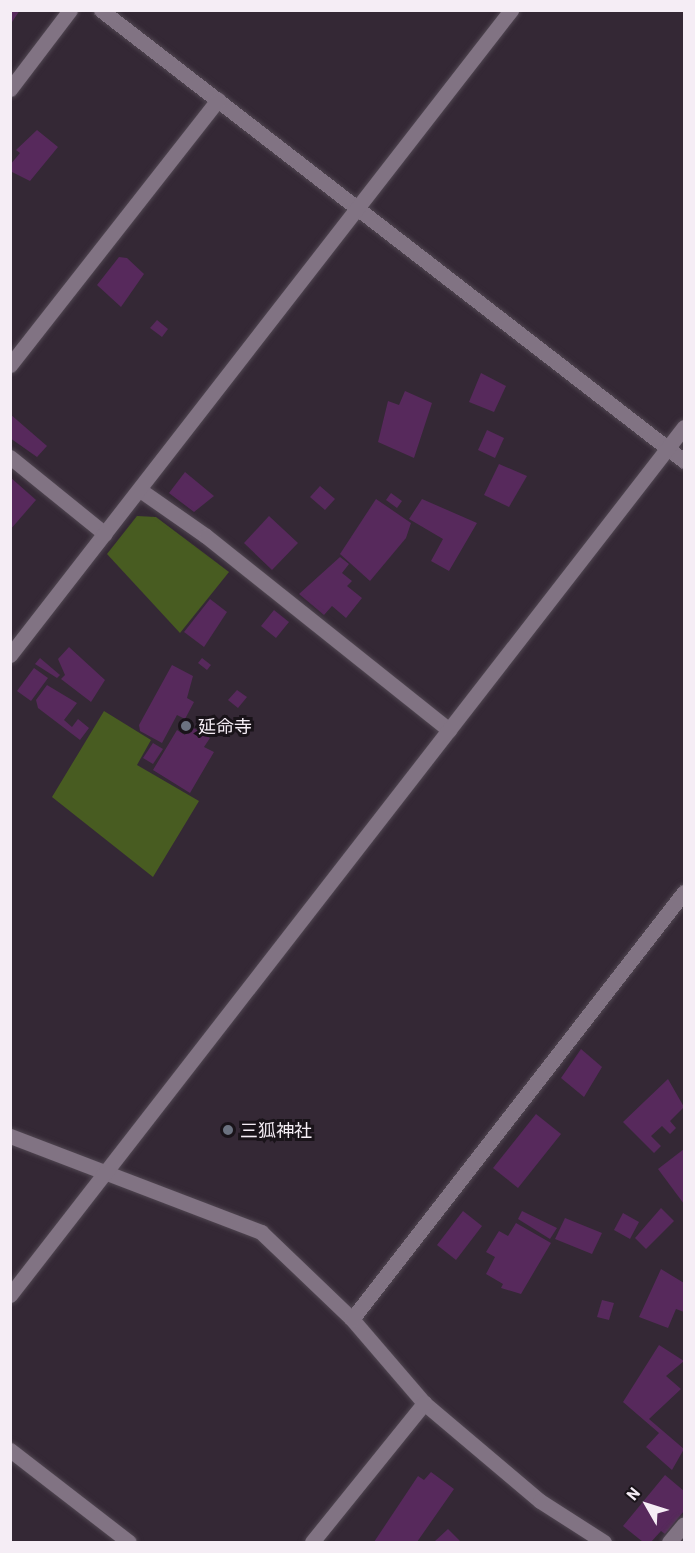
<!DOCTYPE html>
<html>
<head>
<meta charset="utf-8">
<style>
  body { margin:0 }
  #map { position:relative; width:695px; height:1553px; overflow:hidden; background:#342835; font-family:Barlow,"Noto Sans JP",sans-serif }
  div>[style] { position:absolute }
  .green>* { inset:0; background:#485c21 }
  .building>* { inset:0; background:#57295c }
  .roads { filter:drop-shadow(0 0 2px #504651) drop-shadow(0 0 2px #504651) }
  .street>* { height:15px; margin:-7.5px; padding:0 7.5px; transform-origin:7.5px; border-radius:7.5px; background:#817383 }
  .secondary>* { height:15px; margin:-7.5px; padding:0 7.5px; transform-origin:7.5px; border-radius:7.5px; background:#817383 }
  .dots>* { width:16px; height:16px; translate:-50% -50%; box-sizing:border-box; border:3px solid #191319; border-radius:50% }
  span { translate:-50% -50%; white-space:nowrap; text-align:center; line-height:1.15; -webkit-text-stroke:6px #191319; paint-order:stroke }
  .poi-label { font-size:18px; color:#f5edf5 }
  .left { translate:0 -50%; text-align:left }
  .frame { position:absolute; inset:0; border:12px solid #f5edf5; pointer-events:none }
  .north { position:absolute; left:617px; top:1475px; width:60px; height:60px; -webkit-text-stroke:4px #191319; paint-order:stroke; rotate:309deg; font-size:16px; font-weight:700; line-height:24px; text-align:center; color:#f5edf5 }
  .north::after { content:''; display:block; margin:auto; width:21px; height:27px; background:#f5edf5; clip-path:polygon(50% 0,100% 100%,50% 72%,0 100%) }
</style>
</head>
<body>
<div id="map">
  <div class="green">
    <i style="clip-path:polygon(137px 516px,156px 517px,229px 572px,180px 633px,107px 554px)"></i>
    <i style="clip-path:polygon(104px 711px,151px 740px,137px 765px,199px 801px,153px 877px,52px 797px)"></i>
  </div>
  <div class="building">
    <i style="clip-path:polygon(10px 10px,20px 10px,10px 25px)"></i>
    <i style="clip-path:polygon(37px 130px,58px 147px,30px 181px,10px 171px,10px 165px,20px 153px,16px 150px)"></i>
    <i style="clip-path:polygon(119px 257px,127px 258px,144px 274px,121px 307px,97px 285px)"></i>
    <i style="clip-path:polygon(157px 320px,168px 329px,162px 337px,150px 328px)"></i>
    <i style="clip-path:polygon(481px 373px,506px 386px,494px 412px,469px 402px)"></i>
    <i style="clip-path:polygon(405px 391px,432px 403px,414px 458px,378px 442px,388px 401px,399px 405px)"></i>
    <i style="clip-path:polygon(10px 414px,47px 446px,37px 457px,10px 438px)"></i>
    <i style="clip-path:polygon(487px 430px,504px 438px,495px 458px,478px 450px)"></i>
    <i style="clip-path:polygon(499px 464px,527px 476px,509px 507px,484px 495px)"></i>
    <i style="clip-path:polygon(185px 472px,214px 496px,194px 512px,169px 493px)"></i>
    <i style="clip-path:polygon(10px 477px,36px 500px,10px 530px)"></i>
    <i style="clip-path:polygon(320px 486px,335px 499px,325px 510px,310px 497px)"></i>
    <i style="clip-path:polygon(391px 493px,402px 501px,397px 508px,386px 500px)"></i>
    <i style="clip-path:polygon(376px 499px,411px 523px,406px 538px,370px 581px,340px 554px)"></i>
    <i style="clip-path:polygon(422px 499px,477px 523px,449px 571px,431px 561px,443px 539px,409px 519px)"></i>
    <i style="clip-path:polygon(269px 516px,298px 543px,272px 570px,244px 543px)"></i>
    <i style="clip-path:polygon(340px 557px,349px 564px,342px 573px,352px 581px,347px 586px,362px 598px,346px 618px,332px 606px,324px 615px,299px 594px)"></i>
    <i style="clip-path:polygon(210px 599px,227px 612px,204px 647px,184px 632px)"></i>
    <i style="clip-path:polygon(274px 610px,289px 622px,276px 638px,261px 626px)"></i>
    <i style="clip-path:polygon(69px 647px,105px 680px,91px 702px,61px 679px,65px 675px,58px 659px)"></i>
    <i style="clip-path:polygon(40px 658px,60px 675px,57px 678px,35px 664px)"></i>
    <i style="clip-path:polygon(202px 658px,211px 665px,207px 670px,198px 663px)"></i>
    <i style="clip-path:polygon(172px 665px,193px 676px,187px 698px,194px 702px,185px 719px,177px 715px,162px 743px,140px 731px,139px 725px)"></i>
    <i style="clip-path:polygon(34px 668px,48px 678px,31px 701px,17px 691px)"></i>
    <i style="clip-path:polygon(47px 685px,77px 703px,64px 720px,72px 727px,78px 719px,89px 728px,80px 740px,38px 708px,36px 700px)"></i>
    <i style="clip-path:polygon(237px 690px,247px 697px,238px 708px,228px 700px)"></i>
    <i style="clip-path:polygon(190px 726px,210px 738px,204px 747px,214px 752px,190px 793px,153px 770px,177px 730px,185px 735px)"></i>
    <i style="clip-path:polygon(153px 743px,163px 749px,153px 764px,143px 758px)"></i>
    <i style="clip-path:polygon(581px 1049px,602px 1067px,584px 1097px,561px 1078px)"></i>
    <i style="clip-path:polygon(668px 1079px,684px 1107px,670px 1121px,676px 1128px,670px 1134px,662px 1126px,651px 1136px,661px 1146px,654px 1153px,623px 1122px)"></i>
    <i style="clip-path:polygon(536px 1114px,561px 1134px,518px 1188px,493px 1168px)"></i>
    <i style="clip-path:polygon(227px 1122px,235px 1129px,228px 1137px,221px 1131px)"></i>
    <i style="clip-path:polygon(684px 1149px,684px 1204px,658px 1169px)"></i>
    <i style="clip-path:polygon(661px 1208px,674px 1221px,646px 1249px,635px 1238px)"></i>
    <i style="clip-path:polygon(463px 1211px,482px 1226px,456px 1260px,437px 1245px)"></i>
    <i style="clip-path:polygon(522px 1211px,557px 1228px,550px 1239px,518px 1219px)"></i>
    <i style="clip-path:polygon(623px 1213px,639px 1222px,630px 1239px,614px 1230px)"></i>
    <i style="clip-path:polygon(565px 1218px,602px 1233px,592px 1254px,555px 1239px)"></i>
    <i style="clip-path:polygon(516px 1223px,551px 1243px,521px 1294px,501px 1288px,503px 1284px,486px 1274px,495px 1257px,486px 1252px,499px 1231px,508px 1236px)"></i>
    <i style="clip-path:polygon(661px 1269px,684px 1283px,684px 1312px,676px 1309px,668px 1328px,639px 1317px)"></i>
    <i style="clip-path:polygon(602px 1300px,614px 1303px,609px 1320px,597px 1317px)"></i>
    <i style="clip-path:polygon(659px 1345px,684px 1361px,666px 1376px,681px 1389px,649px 1419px,684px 1449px,672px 1470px,646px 1447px,659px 1433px,623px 1402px)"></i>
    <i style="clip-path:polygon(431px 1472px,454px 1489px,417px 1542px,374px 1542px,418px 1476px,424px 1480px)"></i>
    <i style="clip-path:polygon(665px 1475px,684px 1491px,684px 1511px,665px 1534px,661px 1531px,651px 1542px,643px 1542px,623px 1526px)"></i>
    <i style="clip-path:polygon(448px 1529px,461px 1542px,434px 1542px)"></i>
  </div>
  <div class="roads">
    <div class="street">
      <i style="left:101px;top:10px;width:737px;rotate:37.72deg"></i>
      <i style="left:10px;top:89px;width:99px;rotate:-52.8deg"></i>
      <i style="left:10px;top:365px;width:337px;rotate:-51.9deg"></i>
      <i style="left:10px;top:457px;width:122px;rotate:39deg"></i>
      <i style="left:140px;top:490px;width:80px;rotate:34.9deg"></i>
      <i style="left:206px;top:536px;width:311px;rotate:38.6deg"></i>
      <i style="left:10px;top:1136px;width:269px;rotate:20.9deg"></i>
      <i style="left:261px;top:1232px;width:126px;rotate:43.7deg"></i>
      <i style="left:352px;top:1319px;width:111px;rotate:49.4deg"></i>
      <i style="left:424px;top:1403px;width:152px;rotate:40.2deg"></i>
      <i style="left:540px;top:1501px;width:76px;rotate:32.6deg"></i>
      <i style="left:10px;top:1295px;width:1099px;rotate:-52.17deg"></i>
      <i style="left:352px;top:1319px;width:541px;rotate:-52.13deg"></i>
      <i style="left:10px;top:1450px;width:150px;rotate:37.7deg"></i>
      <i style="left:312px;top:1542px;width:179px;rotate:-51.1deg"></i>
      <i style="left:669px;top:1542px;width:23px;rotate:-50deg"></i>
    </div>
    <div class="secondary">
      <i style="left:10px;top:655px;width:817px;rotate:-52.16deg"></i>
    </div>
  </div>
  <div class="dots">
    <i style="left:186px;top:726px;background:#6b7280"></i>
    <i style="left:228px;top:1130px;background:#6b7280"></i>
  </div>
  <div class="poi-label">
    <span class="left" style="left:198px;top:726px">延命寺</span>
    <span class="left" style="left:240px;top:1130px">三狐神社</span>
  </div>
  <div class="frame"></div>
  <div class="north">N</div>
</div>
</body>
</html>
